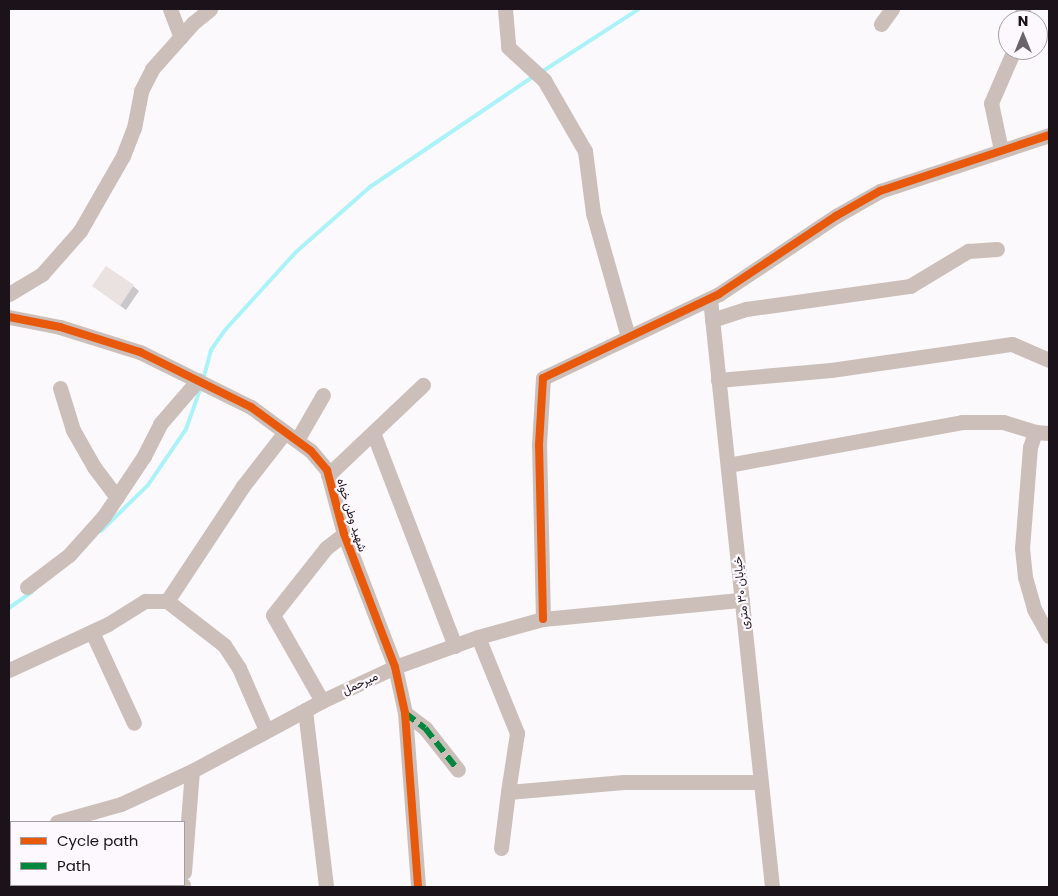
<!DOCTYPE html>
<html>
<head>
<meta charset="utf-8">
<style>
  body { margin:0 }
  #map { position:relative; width:1058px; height:896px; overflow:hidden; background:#fcf9fc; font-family:Poppins,Vazirmatn,sans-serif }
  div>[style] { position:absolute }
  .shadow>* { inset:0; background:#0003 }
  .stream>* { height:4px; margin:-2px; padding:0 2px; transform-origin:2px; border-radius:2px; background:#abf3f9 }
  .building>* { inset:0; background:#eae1e1 }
  .minor>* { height:15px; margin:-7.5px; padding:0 7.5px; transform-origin:7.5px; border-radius:7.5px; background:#ccbfba }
  .quiet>* { height:6px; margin-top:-3px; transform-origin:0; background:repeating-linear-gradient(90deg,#00873e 0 12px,transparent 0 18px) }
  .cycleway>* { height:8px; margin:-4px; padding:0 4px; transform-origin:4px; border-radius:4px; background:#e8590c }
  span { translate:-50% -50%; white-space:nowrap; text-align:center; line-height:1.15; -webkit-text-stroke:4.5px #fdf8fd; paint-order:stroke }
  .street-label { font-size:12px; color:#1b121a }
  .frame { position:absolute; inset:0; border:10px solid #1b121a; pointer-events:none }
  .legend { position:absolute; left:10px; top:821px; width:175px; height:65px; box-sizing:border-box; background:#fdf8fd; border:1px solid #a39ca2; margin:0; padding:6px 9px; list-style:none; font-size:15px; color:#1b121a }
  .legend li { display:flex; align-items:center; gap:10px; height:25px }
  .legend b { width:25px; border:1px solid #a39ca2 }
  .north { position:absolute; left:998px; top:10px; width:50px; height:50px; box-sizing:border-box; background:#fdf8fd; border:1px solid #a39ca2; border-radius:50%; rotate:0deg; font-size:14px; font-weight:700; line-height:20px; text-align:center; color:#1b121a }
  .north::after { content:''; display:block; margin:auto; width:18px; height:22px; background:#6a6369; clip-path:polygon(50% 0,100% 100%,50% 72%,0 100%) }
</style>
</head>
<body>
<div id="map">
  <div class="shadow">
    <i style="clip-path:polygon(93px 286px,133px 286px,139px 291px,126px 310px)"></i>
  </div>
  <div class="stream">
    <i style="left:540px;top:73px;width:118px;rotate:-32.9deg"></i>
    <i style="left:203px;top:380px;width:31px;rotate:-75deg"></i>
    <i style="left:211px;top:350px;width:24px;rotate:-55deg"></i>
    <i style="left:225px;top:330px;width:105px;rotate:-47.7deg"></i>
    <i style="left:296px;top:252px;width:98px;rotate:-41.3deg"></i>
    <i style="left:370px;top:187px;width:198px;rotate:-34.1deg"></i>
    <i style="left:101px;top:531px;width:66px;rotate:-44.4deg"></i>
    <i style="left:148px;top:485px;width:68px;rotate:-55.8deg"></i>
    <i style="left:186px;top:429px;width:45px;rotate:-70.3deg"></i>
    <i style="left:9px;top:608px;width:28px;rotate:-35deg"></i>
  </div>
  <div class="building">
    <i style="clip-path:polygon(106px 266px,134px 285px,120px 306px,92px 286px)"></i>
  </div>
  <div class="minor">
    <i style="left:170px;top:9px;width:30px;rotate:69deg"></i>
    <i style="left:505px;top:9px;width:38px;rotate:85deg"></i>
    <i style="left:508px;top:47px;width:49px;rotate:42.5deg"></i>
    <i style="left:544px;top:80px;width:82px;rotate:60deg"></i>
    <i style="left:585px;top:151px;width:63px;rotate:82.6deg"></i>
    <i style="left:593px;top:213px;width:129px;rotate:74.2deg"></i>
    <i style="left:1021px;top:20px;width:11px;rotate:-80deg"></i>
    <i style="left:881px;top:24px;width:19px;rotate:-54deg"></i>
    <i style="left:1001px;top:150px;width:48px;rotate:-102deg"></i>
    <i style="left:991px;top:103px;width:58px;rotate:-66.5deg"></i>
    <i style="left:9px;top:294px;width:39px;rotate:-31deg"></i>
    <i style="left:42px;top:274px;width:57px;rotate:-48.5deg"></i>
    <i style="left:80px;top:231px;width:86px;rotate:-60.2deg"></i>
    <i style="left:123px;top:156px;width:30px;rotate:-69deg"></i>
    <i style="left:134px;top:128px;width:38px;rotate:-79deg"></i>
    <i style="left:141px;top:91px;width:25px;rotate:-63deg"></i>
    <i style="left:152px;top:69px;width:62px;rotate:-48.3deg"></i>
    <i style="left:193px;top:23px;width:22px;rotate:-39deg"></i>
    <i style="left:710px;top:299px;width:591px;rotate:83.98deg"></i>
    <i style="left:9px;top:317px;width:52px;rotate:11.1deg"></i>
    <i style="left:60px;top:327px;width:84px;rotate:17.4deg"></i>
    <i style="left:140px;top:352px;width:124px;rotate:26.4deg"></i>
    <i style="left:251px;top:407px;width:74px;rotate:36.3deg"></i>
    <i style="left:311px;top:451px;width:25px;rotate:50deg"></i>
    <i style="left:327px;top:470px;width:66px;rotate:75.1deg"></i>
    <i style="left:344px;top:534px;width:142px;rotate:69deg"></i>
    <i style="left:395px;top:667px;width:47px;rotate:77.7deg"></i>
    <i style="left:405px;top:713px;width:174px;rotate:85.7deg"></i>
    <i style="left:712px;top:320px;width:36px;rotate:-18deg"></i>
    <i style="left:746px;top:309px;width:166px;rotate:-8deg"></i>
    <i style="left:910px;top:286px;width:68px;rotate:-31.1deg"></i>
    <i style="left:968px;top:251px;width:29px;rotate:-4deg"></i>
    <i style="left:718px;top:380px;width:113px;rotate:-5.1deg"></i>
    <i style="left:831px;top:370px;width:183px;rotate:-8.2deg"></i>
    <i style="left:1012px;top:344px;width:40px;rotate:23.4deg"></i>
    <i style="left:60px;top:388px;width:44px;rotate:72.8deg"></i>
    <i style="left:73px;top:430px;width:43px;rotate:60.4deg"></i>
    <i style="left:94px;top:467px;width:38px;rotate:53deg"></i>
    <i style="left:1035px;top:432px;width:16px;rotate:108deg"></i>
    <i style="left:1030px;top:447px;width:101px;rotate:94.5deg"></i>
    <i style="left:1022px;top:548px;width:29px;rotate:84deg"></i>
    <i style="left:1025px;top:577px;width:33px;rotate:74deg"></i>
    <i style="left:1034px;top:609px;width:31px;rotate:61deg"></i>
    <i style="left:374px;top:435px;width:226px;rotate:69deg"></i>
    <i style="left:297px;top:440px;width:52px;rotate:-60deg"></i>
    <i style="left:728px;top:465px;width:238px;rotate:-10.4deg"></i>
    <i style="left:962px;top:422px;width:41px"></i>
    <i style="left:1003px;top:422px;width:34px;rotate:17deg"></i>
    <i style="left:1035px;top:432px;width:14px;rotate:4deg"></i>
    <i style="left:328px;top:475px;width:131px;rotate:-43.5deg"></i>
    <i style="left:27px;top:587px;width:53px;rotate:-37.3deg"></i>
    <i style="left:69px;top:555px;width:52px;rotate:-48.1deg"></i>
    <i style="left:104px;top:516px;width:72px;rotate:-56.3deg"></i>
    <i style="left:144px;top:456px;width:36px;rotate:-63deg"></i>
    <i style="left:160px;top:424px;width:58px;rotate:-49.2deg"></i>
    <i style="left:543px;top:619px;width:174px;rotate:-91.3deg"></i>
    <i style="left:539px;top:445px;width:67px;rotate:-86.6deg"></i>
    <i style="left:543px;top:378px;width:195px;rotate:-25.5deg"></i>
    <i style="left:719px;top:294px;width:141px;rotate:-33.7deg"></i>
    <i style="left:836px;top:216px;width:51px;rotate:-29.6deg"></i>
    <i style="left:880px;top:191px;width:178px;rotate:-18.3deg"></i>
    <i style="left:92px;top:632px;width:100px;rotate:65.2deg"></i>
    <i style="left:478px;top:637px;width:104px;rotate:67.9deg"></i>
    <i style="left:517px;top:733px;width:60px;rotate:98.7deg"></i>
    <i style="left:9px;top:670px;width:109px;rotate:-24.9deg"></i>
    <i style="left:108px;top:624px;width:44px;rotate:-31.9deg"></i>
    <i style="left:145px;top:601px;width:22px"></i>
    <i style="left:322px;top:701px;width:99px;rotate:-119.7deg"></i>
    <i style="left:273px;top:615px;width:85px;rotate:-51.7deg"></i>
    <i style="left:326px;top:548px;width:23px;rotate:-38deg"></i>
    <i style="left:305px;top:710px;width:178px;rotate:83.2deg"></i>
    <i style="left:405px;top:713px;width:25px;rotate:37deg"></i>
    <i style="left:425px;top:728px;width:53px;rotate:51.8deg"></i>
    <i style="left:266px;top:730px;width:68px;rotate:-113.5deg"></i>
    <i style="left:239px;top:668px;width:27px;rotate:-123deg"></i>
    <i style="left:224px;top:645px;width:72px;rotate:-142.3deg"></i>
    <i style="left:167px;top:601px;width:138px;rotate:-56.5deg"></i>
    <i style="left:243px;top:486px;width:68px;rotate:-52.1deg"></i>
    <i style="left:57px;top:822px;width:66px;rotate:-15.7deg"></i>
    <i style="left:121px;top:804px;width:78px;rotate:-24.9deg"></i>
    <i style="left:192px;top:771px;width:148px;rotate:-28.3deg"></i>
    <i style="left:322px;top:701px;width:81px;rotate:-25deg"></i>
    <i style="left:395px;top:667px;width:88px;rotate:-19.9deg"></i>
    <i style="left:478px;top:637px;width:67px;rotate:-15.5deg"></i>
    <i style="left:543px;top:619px;width:200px;rotate:-5.5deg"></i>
    <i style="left:9px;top:836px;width:2px"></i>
    <i style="left:501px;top:848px;width:56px;rotate:-82.9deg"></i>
    <i style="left:508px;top:792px;width:116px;rotate:-4.9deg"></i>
    <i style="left:624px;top:782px;width:136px"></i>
    <i style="left:184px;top:872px;width:101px;rotate:-85.5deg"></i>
    <i style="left:183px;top:887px;width:2px;rotate:-90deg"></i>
  </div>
  <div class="quiet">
    <i style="left:405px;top:713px;width:25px;rotate:37deg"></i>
    <i style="left:425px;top:728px;width:53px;rotate:51.8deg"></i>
  </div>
  <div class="cycleway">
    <i style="left:9px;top:317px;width:52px;rotate:11.1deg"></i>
    <i style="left:60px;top:327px;width:84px;rotate:17.4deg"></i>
    <i style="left:140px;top:352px;width:124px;rotate:26.4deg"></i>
    <i style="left:251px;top:407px;width:74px;rotate:36.3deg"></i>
    <i style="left:311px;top:451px;width:25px;rotate:50deg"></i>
    <i style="left:327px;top:470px;width:66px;rotate:75.1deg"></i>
    <i style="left:344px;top:534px;width:142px;rotate:69deg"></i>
    <i style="left:395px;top:667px;width:47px;rotate:77.7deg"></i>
    <i style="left:405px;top:713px;width:174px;rotate:85.7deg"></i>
    <i style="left:543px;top:619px;width:174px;rotate:-91.3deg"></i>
    <i style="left:539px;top:445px;width:67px;rotate:-86.6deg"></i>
    <i style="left:543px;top:378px;width:195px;rotate:-25.5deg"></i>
    <i style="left:719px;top:294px;width:141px;rotate:-33.7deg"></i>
    <i style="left:836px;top:216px;width:51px;rotate:-29.6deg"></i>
    <i style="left:880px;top:191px;width:178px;rotate:-18.3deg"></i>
  </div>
  <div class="street-label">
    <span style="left:352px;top:515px;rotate:73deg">شهید وطن خواه</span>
    <span style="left:741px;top:593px;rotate:-96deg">خیابان ۳۰ متری</span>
    <span style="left:360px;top:683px;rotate:-25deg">میرحمل</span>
  </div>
  <div class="frame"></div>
  <ul class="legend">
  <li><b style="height:6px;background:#e8590c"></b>Cycle path</li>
  <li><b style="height:6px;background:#00873e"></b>Path</li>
  </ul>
  <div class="north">N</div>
</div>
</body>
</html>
